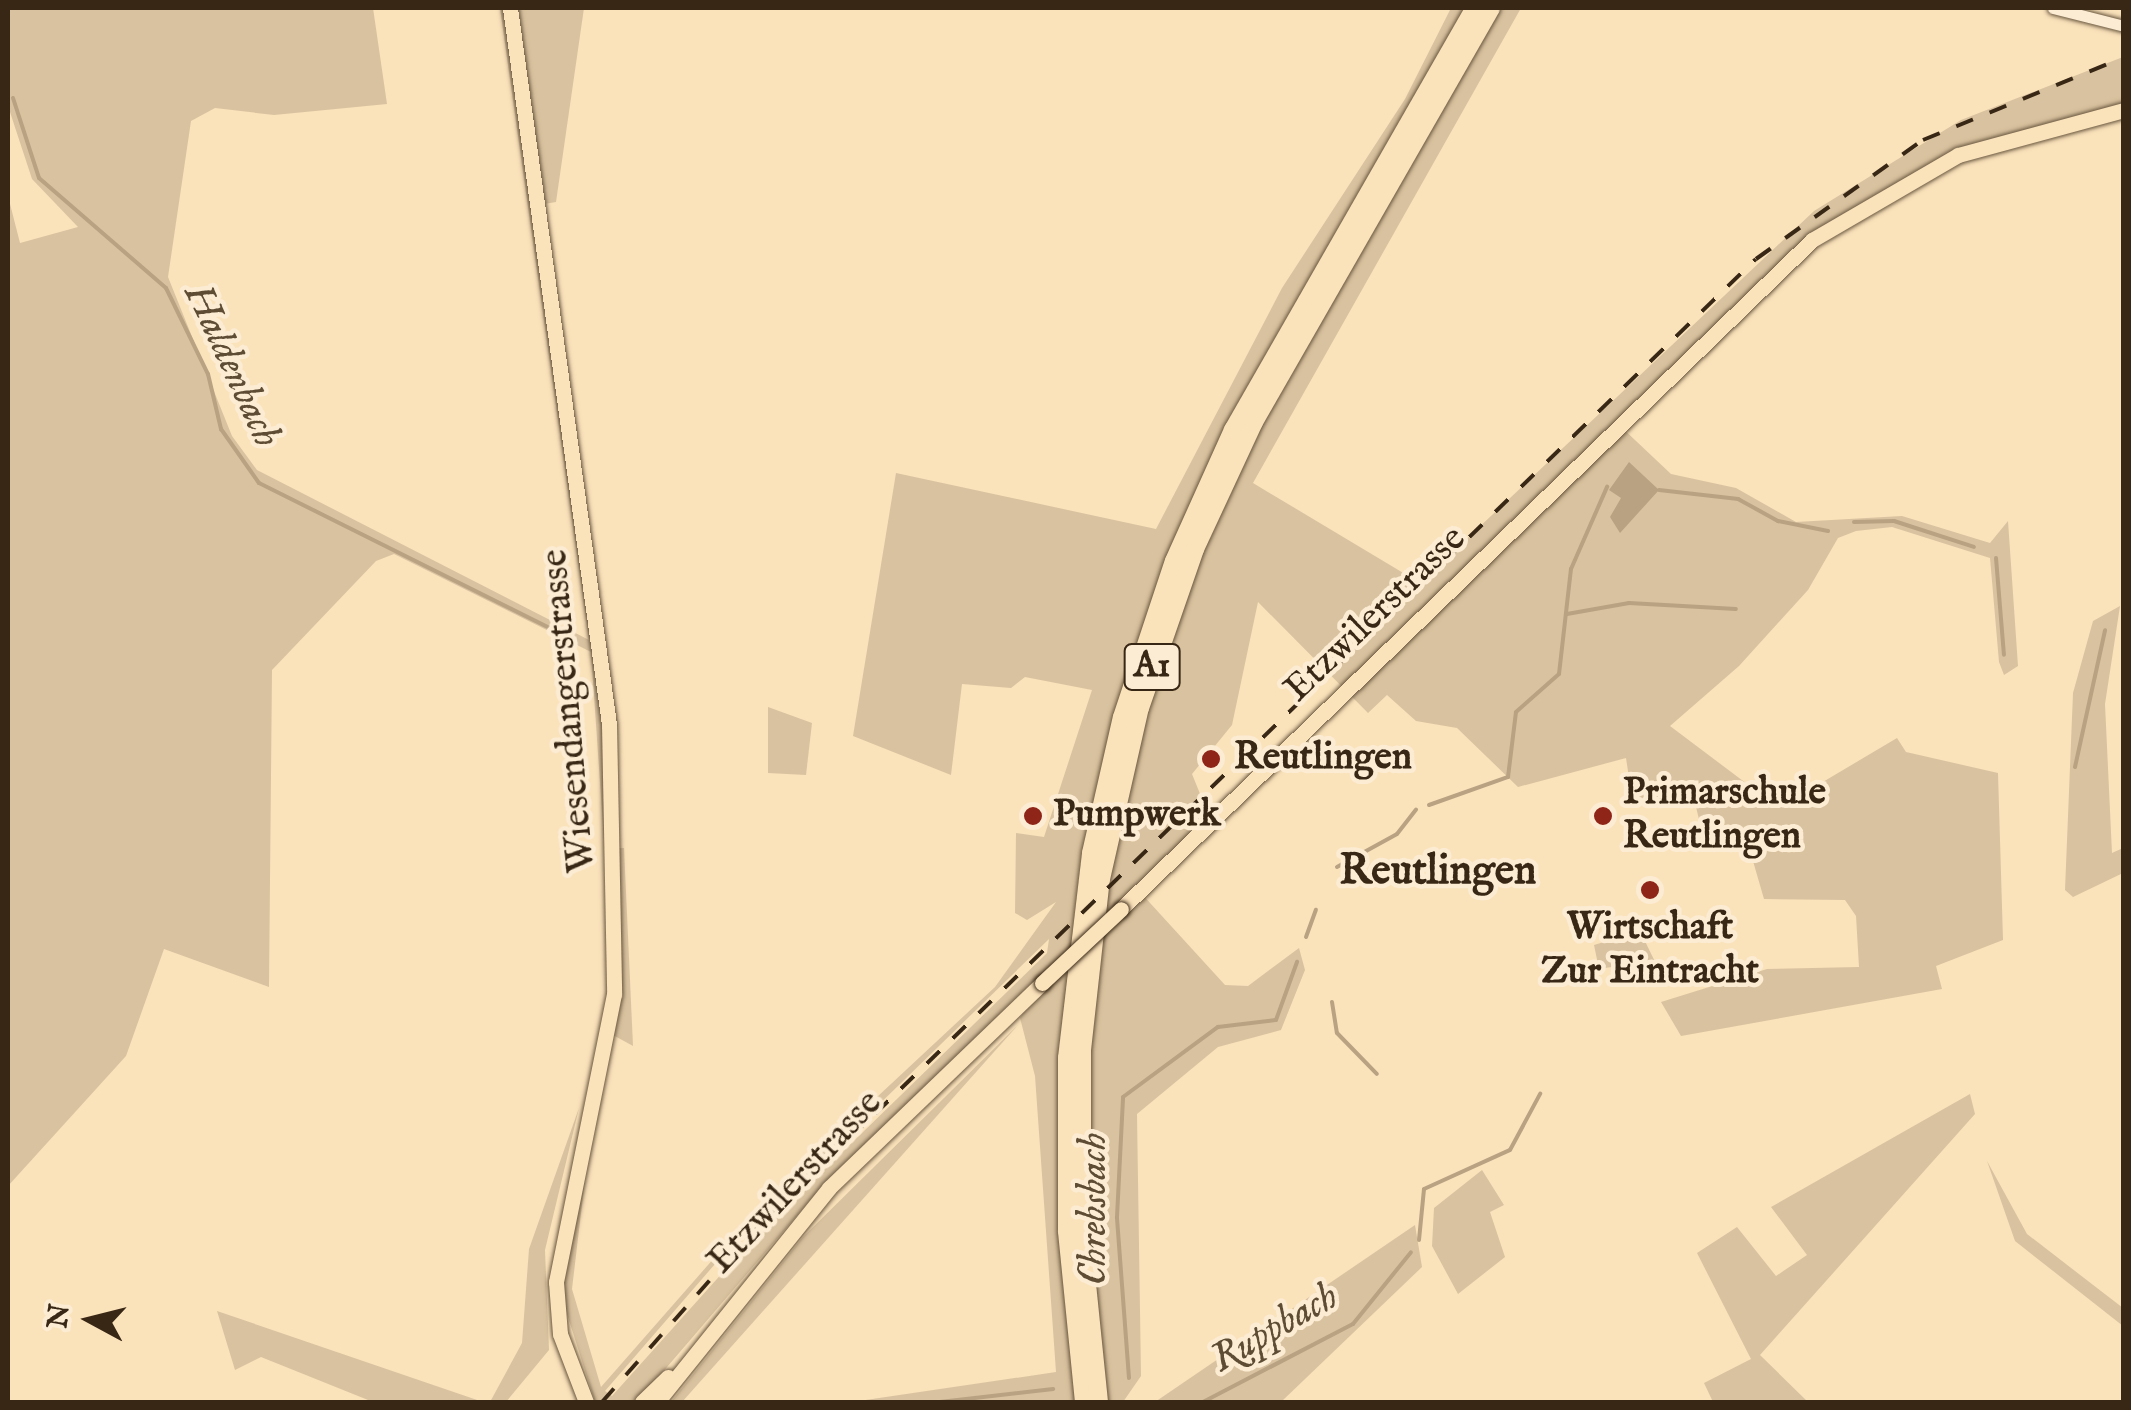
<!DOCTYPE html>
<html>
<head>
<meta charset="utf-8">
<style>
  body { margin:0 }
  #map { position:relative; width:2131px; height:1410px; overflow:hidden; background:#fae2bb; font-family:"IM FELL English",serif }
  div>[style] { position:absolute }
  .green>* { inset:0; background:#d9c29f }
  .water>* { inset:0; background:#b8a282 }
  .stream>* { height:4px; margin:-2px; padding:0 2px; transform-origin:2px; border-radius:2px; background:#b8a282 }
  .roads { filter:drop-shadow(0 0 2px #68563e) drop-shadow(0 0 2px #68563e) }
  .minor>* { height:11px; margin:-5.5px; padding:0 5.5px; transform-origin:5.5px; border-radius:5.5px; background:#fcecd3 }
  .major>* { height:15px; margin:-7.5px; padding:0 7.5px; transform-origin:7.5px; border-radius:7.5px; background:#fae2bb }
  .highway>* { height:18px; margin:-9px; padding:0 9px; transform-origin:9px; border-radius:9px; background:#fae2bb }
  .rail>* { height:4px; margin-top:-2px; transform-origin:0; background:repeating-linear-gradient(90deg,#382714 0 18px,transparent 0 36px) }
  .bridges { filter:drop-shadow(0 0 2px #382714) drop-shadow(0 0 2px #382714) }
  .major-bridge>* { height:15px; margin:-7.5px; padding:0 7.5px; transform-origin:7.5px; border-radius:7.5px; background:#fae2bb }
  .dots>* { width:28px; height:28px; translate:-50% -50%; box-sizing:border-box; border:5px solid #fcecd3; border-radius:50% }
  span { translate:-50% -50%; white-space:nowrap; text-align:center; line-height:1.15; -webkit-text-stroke:9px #fcecd3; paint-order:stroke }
  .shield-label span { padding:2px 8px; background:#fcecd3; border:2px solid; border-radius:8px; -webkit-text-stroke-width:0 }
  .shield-label { font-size:35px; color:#382714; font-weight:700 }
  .street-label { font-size:38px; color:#382714 }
  .poi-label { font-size:38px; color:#382714; font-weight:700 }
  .left { translate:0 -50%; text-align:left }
  .water-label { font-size:40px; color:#5e4c35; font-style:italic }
  .quarter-label { font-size:42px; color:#382714; font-weight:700 }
  .frame { position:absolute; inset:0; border:10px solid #382714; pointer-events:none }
  .north { position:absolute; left:40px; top:1270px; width:100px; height:100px; -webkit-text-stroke:8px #fcecd3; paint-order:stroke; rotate:277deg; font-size:28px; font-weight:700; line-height:40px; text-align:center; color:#382714 }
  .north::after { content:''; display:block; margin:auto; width:35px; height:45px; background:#382714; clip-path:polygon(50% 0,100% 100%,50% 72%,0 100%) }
</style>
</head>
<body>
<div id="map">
  <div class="green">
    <i style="clip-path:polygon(8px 8px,373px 8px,387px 104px,274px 115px,215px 108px,191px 121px,168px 277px,232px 436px,257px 470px,589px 640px,500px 8px,584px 8px,556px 202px,538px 205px,604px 657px,609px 913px,591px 652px,394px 554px,376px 561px,272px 670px,269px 987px,164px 949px,126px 1056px,8px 1186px,8px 196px,20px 243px,78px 227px,32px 179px,8px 106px)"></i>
    <i style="clip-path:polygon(evenodd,1451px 8px,1521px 8px,1253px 483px,1420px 583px,1814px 211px,1961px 120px,2123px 57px,2123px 110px,2035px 129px,1865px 203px,1618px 424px,1671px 474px,1736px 488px,1796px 522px,1902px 516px,1990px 543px,2008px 521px,2018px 666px,2004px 675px,1999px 662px,1990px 558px,1892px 527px,1856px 531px,1838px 538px,1808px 590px,1739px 666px,1670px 726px,1779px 808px,1897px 738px,1906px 752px,1998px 773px,2003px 940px,1936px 966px,1942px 989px,1681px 1036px,1661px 1002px,1767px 969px,1859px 967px,1856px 916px,1845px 900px,1764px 899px,1744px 830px,1707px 852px,1696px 807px,1633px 804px,1626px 758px,1518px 787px,1457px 728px,1416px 721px,1387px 695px,1368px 713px,1258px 602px,1232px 725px,1192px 774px,1211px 821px,1140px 892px,1225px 985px,1248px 986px,1299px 948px,1305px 970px,1281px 1030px,1218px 1047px,1137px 1114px,1141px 1376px,1123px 1402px,852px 1402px,1056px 1372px,1035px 1076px,1020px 1018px,1042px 983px,812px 1198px,637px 1402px,595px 1402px,561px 1295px,591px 1129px,572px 1289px,601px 1387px,758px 1208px,995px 987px,1056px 902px,1027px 920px,1015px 913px,1016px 833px,1044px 837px,1092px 690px,1025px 677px,1011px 688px,962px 684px,951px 775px,853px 736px,896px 473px,1156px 529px,1282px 288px,1405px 99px,1451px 8px,1049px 939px,1047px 953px,751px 1241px,612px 1396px,605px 1391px,715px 1264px,1049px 939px)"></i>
    <i style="clip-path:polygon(2120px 606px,2105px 704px,2112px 853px,2123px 848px,2123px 873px,2073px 897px,2065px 890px,2073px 693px,2093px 621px)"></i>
    <i style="clip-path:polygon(768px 707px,812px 723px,806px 775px,768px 773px)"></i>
    <i style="clip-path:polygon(619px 848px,624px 848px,633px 1046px,613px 1035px)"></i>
    <i style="clip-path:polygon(1640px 931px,1660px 972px,1629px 981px,1624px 965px,1599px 969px,1594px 945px)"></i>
    <i style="clip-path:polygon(1018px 1025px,682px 1402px,671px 1402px,803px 1237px)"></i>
    <i style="clip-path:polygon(1970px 1094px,1975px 1114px,1760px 1355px,1808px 1402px,1713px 1402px,1704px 1383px,1751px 1359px,1697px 1253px,1737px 1227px,1776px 1276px,1807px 1255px,1771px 1207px)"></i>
    <i style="clip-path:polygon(579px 1108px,545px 1250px,549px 1350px,506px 1402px,490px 1402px,522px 1343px,529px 1249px)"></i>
    <i style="clip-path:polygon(1987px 1161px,2027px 1234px,2123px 1308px,2123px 1326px,2015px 1241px)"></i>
    <i style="clip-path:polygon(1482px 1170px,1504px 1205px,1490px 1212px,1505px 1257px,1458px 1294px,1432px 1246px,1434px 1208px)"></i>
    <i style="clip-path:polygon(1415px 1225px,1422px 1267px,1281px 1402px,1155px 1402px)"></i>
    <i style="clip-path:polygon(217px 1311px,483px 1402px,373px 1402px,261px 1357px,235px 1370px)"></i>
  </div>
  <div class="water">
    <i style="clip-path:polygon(1629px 462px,1659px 490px,1620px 533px,1610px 517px,1621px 498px,1609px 490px)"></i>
  </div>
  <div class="stream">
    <i style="left:13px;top:98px;width:84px;rotate:72deg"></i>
    <i style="left:39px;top:178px;width:168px;rotate:40.9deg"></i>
    <i style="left:166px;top:288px;width:96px;rotate:64deg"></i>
    <i style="left:208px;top:374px;width:57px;rotate:76.7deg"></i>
    <i style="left:221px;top:429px;width:66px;rotate:54.9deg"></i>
    <i style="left:259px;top:483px;width:354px;rotate:26.5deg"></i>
    <i style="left:1659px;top:490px;width:80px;rotate:6.5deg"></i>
    <i style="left:1738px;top:499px;width:46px;rotate:28.8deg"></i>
    <i style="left:1778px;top:521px;width:51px;rotate:11.3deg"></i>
    <i style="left:1854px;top:522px;width:40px;rotate:-1.4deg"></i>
    <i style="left:1894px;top:521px;width:84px;rotate:18deg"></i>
    <i style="left:1996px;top:558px;width:97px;rotate:85.3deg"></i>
    <i style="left:1567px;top:614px;width:63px;rotate:-10.1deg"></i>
    <i style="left:1629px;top:603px;width:107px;rotate:3.2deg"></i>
    <i style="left:2075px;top:767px;width:140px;rotate:-77.6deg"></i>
    <i style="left:1429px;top:805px;width:84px;rotate:-19.5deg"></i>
    <i style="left:1508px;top:777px;width:65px;rotate:-83deg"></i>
    <i style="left:1516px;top:712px;width:57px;rotate:-41.5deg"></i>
    <i style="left:1559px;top:674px;width:106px;rotate:-83.5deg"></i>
    <i style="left:1571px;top:569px;width:90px;rotate:-66.3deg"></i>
    <i style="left:1337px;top:867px;width:68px;rotate:-28.8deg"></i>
    <i style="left:1397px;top:834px;width:31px;rotate:-52deg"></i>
    <i style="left:1306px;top:937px;width:29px;rotate:-70deg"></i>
    <i style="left:1332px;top:1002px;width:31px;rotate:81deg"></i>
    <i style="left:1337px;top:1033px;width:57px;rotate:45.7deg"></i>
    <i style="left:1419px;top:1240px;width:51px;rotate:-84.4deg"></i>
    <i style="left:1424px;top:1189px;width:94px;rotate:-24.4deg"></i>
    <i style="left:1510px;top:1150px;width:64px;rotate:-61.8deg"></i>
    <i style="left:1129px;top:1378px;width:161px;rotate:-94.3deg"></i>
    <i style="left:1117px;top:1217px;width:120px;rotate:-87.1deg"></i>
    <i style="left:1123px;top:1097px;width:118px;rotate:-36.4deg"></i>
    <i style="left:1218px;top:1027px;width:58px;rotate:-6.9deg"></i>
    <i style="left:1276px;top:1020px;width:62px;rotate:-70.1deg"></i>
    <i style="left:940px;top:1402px;width:114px;rotate:-6.6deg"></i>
    <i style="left:1203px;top:1402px;width:169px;rotate:-27.5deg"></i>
    <i style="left:1353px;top:1324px;width:92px;rotate:-51.1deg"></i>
  </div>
  <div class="roads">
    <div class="minor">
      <i style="left:2053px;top:8px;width:73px;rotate:14.2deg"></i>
    </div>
    <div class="major">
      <i style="left:510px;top:8px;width:723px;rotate:82.13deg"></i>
      <i style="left:609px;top:724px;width:270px;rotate:88.9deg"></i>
      <i style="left:614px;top:994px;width:294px;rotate:101.4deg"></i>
      <i style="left:556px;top:1282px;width:52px;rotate:85.6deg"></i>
      <i style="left:560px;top:1334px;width:73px;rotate:69.1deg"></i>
      <i style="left:1121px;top:909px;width:962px;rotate:-44.07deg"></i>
      <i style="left:1812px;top:240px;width:169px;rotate:-30.2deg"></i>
      <i style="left:1958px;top:155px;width:172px;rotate:-15.2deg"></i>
      <i style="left:642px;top:1402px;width:36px;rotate:-44deg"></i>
      <i style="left:657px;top:1402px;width:275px;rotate:-51.2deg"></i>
      <i style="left:829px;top:1188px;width:296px;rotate:-43.9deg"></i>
    </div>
    <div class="highway">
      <i style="left:1084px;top:1402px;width:172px;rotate:-95.7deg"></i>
      <i style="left:1067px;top:1231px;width:173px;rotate:-90deg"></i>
      <i style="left:1067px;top:1058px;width:206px;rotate:-83.3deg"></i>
      <i style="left:1091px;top:853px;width:139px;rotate:-77.2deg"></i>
      <i style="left:1122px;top:717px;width:164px;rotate:-71.6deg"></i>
      <i style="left:1174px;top:561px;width:144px;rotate:-65.8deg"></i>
      <i style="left:1233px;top:430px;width:486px;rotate:-60.2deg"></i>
      <i style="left:1099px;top:1402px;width:168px;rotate:-95.8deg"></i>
      <i style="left:1082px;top:1235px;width:185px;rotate:-90deg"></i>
      <i style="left:1082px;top:1050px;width:172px;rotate:-83.7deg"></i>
      <i style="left:1101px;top:879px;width:175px;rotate:-77.2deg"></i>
      <i style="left:1140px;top:708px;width:168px;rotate:-70.9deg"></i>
      <i style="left:1195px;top:549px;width:140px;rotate:-65.1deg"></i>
      <i style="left:1254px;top:422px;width:477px;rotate:-60.2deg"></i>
    </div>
  </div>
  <div class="rail">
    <i style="left:602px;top:1402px;width:217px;rotate:-48.5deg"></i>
    <i style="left:746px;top:1239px;width:1407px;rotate:-44.14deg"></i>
    <i style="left:1756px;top:259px;width:205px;rotate:-35.5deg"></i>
    <i style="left:1923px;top:140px;width:217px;rotate:-22.4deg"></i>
  </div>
  <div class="bridges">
    <div class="major-bridge">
      <i style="left:1042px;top:983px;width:108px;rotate:-43.1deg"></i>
    </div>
  </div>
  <div class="dots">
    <i style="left:1211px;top:759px;background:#8f2418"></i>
    <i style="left:1033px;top:816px;background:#8f2418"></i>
    <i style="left:1603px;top:816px;background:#8f2418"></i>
    <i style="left:1650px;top:890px;background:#8f2418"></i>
  </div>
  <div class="shield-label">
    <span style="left:1152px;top:667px">A1</span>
  </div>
  <div class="street-label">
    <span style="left:1376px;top:615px;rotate:-44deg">Etzwilerstrasse</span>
    <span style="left:570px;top:711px;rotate:-95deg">Wiesendangerstrasse</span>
    <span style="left:796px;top:1183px;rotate:-47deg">Etzwilerstrasse</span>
  </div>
  <div class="poi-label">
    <span class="left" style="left:1234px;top:759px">Reutlingen</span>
    <span class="left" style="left:1623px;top:816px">Primarschule<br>Reutlingen</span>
    <span class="left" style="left:1053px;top:816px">Pumpwerk</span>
    <span style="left:1650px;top:951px">Wirtschaft<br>Zur Eintracht</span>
  </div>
  <div class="water-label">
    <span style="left:231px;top:366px;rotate:65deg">Haldenbach</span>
    <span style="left:1095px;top:1209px;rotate:-90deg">Chrebsbach</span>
    <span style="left:1275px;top:1329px;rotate:-30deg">Ruppbach</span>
  </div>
  <div class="quarter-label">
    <span style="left:1438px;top:872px">Reutlingen</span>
  </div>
  <div class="frame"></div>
  <div class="north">N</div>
</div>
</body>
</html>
